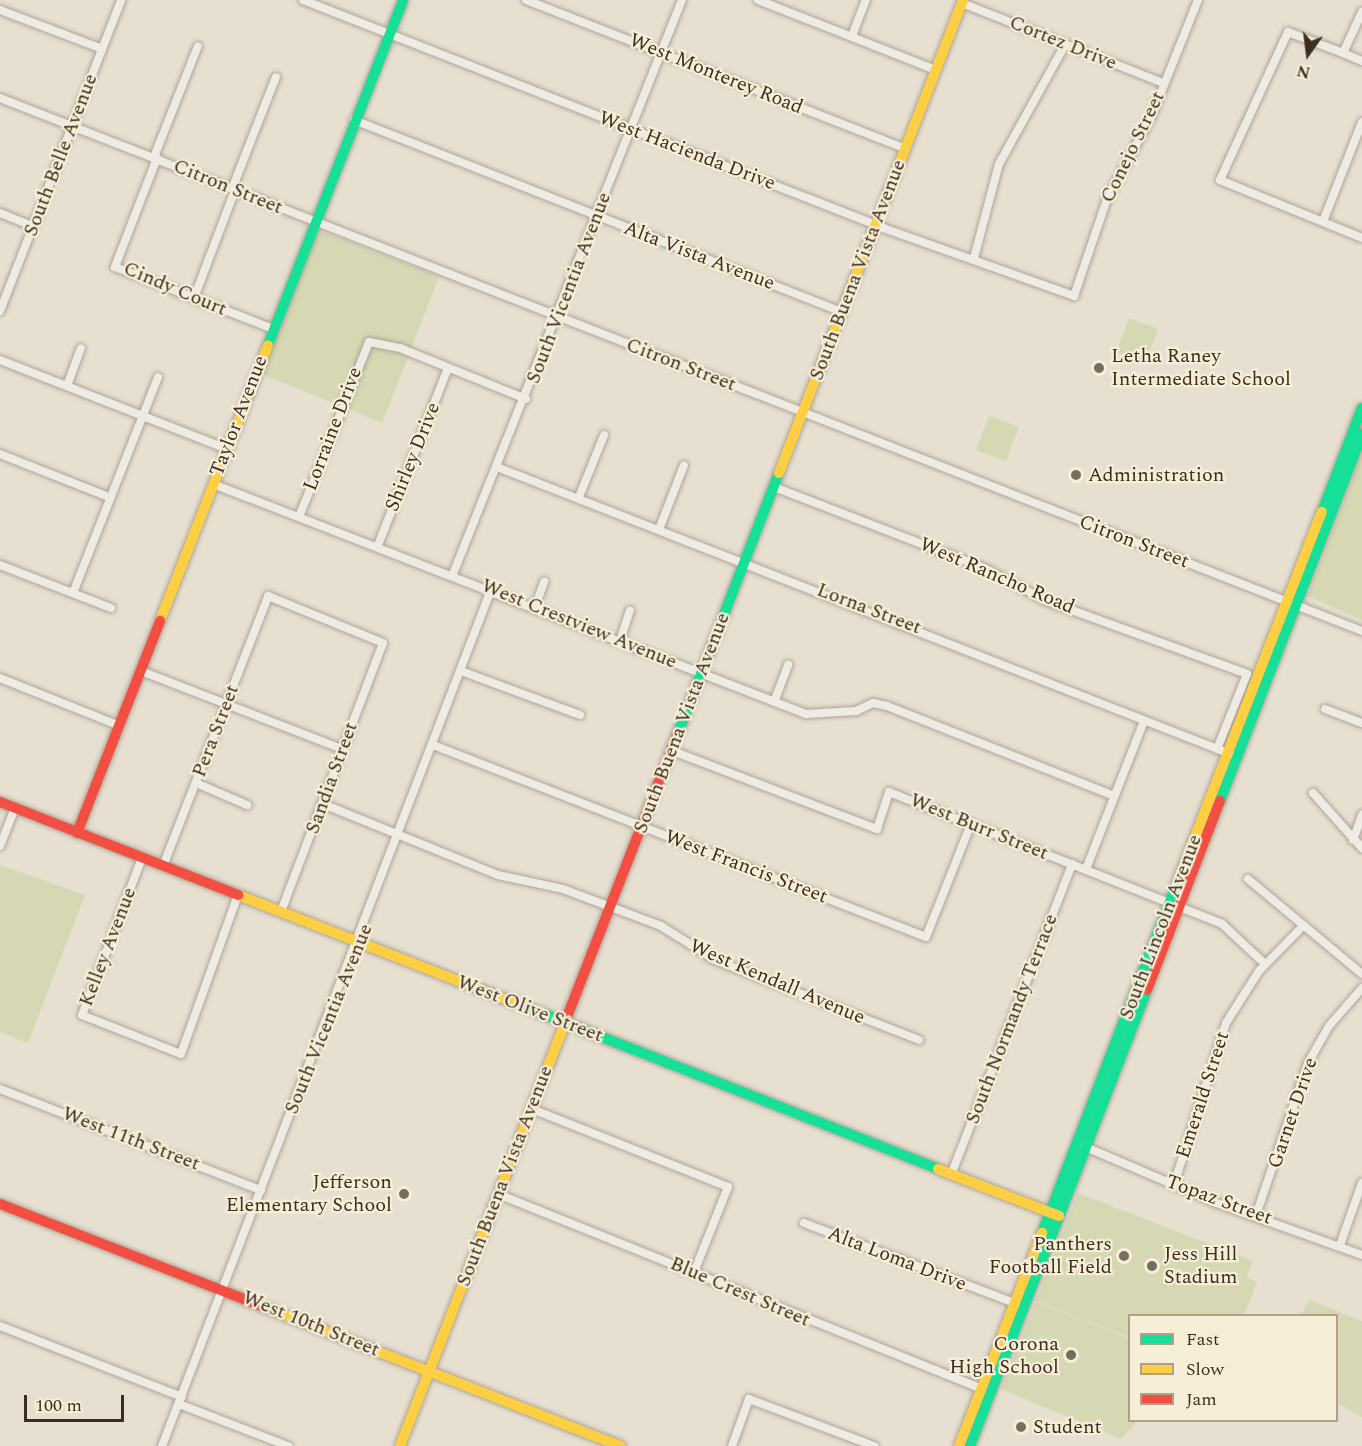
<!DOCTYPE html>
<html>
<head>
<meta charset="utf-8">
<style>
  body { margin:0 }
  #map { position:relative; width:1362px; height:1446px; overflow:hidden; background:#e7e0d1; font-family:Spectral,serif }
  div>[style] { position:absolute }
  .green>* { inset:0; background:#d6d7b3 }
  .roads { filter:drop-shadow(0 0 2px #ada599) drop-shadow(0 0 2px #ada599) }
  .street>* { height:8px; margin:-4px; padding:0 4px; transform-origin:4px; border-radius:4px; background:#efebe3 }
  .fast>* { height:10px; margin:-5px; padding:0 5px; transform-origin:5px; border-radius:5px; background:#16e098 }
  .slow>* { height:10px; margin:-5px; padding:0 5px; transform-origin:5px; border-radius:5px; background:#ffcf43 }
  .jam>* { height:10px; margin:-5px; padding:0 5px; transform-origin:5px; border-radius:5px; background:#f24e42 }
  .dots>* { width:16px; height:16px; translate:-50% -50%; box-sizing:border-box; border:3px solid #f7eed8; border-radius:50% }
  span { translate:-50% -50%; white-space:nowrap; text-align:center; line-height:1.15; -webkit-text-stroke:4.5px #f7eed8; paint-order:stroke }
  .street-label { font-size:20px; color:#3d2e20 }
  .poi-label { font-size:20px; color:#3d2e20 }
  .left { translate:0 -50%; text-align:left }
  .right { translate:-100% -50%; text-align:right }
  .legend { position:absolute; left:1128px; top:1314px; width:210px; height:108px; box-sizing:border-box; background:#f7eed8; border:2px solid #ada18e; margin:0; padding:8px 10px; list-style:none; font-size:18px; color:#3d2e20 }
  .legend li { display:flex; align-items:center; gap:12px; height:30px }
  .legend b { width:30px; border:2px solid #ada18e }
  .north { position:absolute; left:1278px; top:24px; width:60px; height:60px; -webkit-text-stroke:4px #f7eed8; paint-order:stroke; rotate:194deg; font-size:16px; font-weight:700; line-height:24px; text-align:center; color:#3d2e20 }
  .north::after { content:''; display:block; margin:auto; width:21px; height:27px; background:#3d2e20; clip-path:polygon(50% 0,100% 100%,50% 72%,0 100%) }
  .scale { position:absolute; left:24px; top:1395px; width:100px; height:27px; box-sizing:border-box; border:3px solid #3d2e20; border-top:0; padding-left:8px; font-size:18px; line-height:21px; white-space:nowrap; color:#3d2e20; -webkit-text-stroke:4px #f7eed8; paint-order:stroke }
</style>
</head>
<body>
<div id="map">
  <div class="green">
    <i style="clip-path:polygon(322px 231px,439px 277px,382px 423px,262px 374px,314px 239px)"></i>
    <i style="clip-path:polygon(1129px 318px,1158px 329px,1145px 363px,1116px 352px)"></i>
    <i style="clip-path:polygon(989px 416px,1019px 427px,1006px 461px,976px 450px)"></i>
    <i style="clip-path:polygon(1362px 454px,1362px 620px,1308px 596px)"></i>
    <i style="clip-path:polygon(0 865px,85px 895px,28px 1043px,0 1032px)"></i>
    <i style="clip-path:polygon(1078px 1193px,1253px 1261px,1247px 1278px,1257px 1282px,1244px 1315px,1130px 1316px,1129px 1337px,1036px 1301px)"></i>
    <i style="clip-path:polygon(1310px 1300px,1362px 1321px,1362px 1417px,1337px 1403px,1336px 1316px,1300px 1315px)"></i>
    <i style="clip-path:polygon(1036px 1302px,1129px 1338px,1130px 1420px,1137px 1421px,1121px 1439px,1001px 1389px)"></i>
  </div>
  <div class="roads">
    <div class="street">
      <i style="left:303px;top:0;width:626px;rotate:21.44deg"></i>
      <i style="left:886px;top:229px;width:200px;rotate:19.6deg"></i>
      <i style="left:1074px;top:296px;width:102px;rotate:-71.2deg"></i>
      <i style="left:1107px;top:199px;width:95px;rotate:-61.8deg"></i>
      <i style="left:1152px;top:115px;width:124px;rotate:-68.2deg"></i>
      <i style="left:526px;top:0;width:408px;rotate:21.4deg"></i>
      <i style="left:758px;top:0;width:191px;rotate:21.5deg"></i>
      <i style="left:962px;top:3px;width:216px;rotate:21.7deg"></i>
      <i style="left:0;top:10px;width:109px;rotate:20.9deg"></i>
      <i style="left:1362px;top:12px;width:45px;rotate:114.9deg"></i>
      <i style="left:1343px;top:53px;width:21px;rotate:23deg"></i>
      <i style="left:852px;top:36px;width:39px;rotate:-69deg"></i>
      <i style="left:1343px;top:53px;width:59px;rotate:-159.1deg"></i>
      <i style="left:1288px;top:32px;width:163px;rotate:114.7deg"></i>
      <i style="left:1220px;top:180px;width:153px;rotate:22.2deg"></i>
      <i style="left:0;top:98px;width:1463px;rotate:21.37deg"></i>
      <i style="left:354px;top:120px;width:524px;rotate:21.48deg"></i>
      <i style="left:154px;top:157px;width:119px;rotate:-68.4deg"></i>
      <i style="left:157px;top:158px;width:117px;rotate:111.1deg"></i>
      <i style="left:115px;top:267px;width:170px;rotate:21.4deg"></i>
      <i style="left:232px;top:189px;width:120px;rotate:-68.6deg"></i>
      <i style="left:0;top:213px;width:35px;rotate:22deg"></i>
      <i style="left:1324px;top:219px;width:104px;rotate:-68.6deg"></i>
      <i style="left:974px;top:258px;width:97px;rotate:-75.1deg"></i>
      <i style="left:999px;top:164px;width:136px;rotate:-61deg"></i>
      <i style="left:194px;top:298px;width:116px;rotate:-69.2deg"></i>
      <i style="left:0;top:311px;width:334px;rotate:-68.7deg"></i>
      <i style="left:0;top:360px;width:244px;rotate:21.4deg"></i>
      <i style="left:67px;top:386px;width:40px;rotate:-69.8deg"></i>
      <i style="left:0;top:454px;width:119px;rotate:21.6deg"></i>
      <i style="left:497px;top:467px;width:790px;rotate:21.37deg"></i>
      <i style="left:213px;top:484px;width:636px;rotate:21.2deg"></i>
      <i style="left:806px;top:714px;width:50px;rotate:-3.4deg"></i>
      <i style="left:856px;top:711px;width:19px;rotate:-25deg"></i>
      <i style="left:873px;top:703px;width:14px;rotate:12deg"></i>
      <i style="left:887px;top:706px;width:244px;rotate:21.6deg"></i>
      <i style="left:774px;top:487px;width:227px;rotate:21.1deg"></i>
      <i style="left:986px;top:569px;width:66px;rotate:28.1deg"></i>
      <i style="left:1044px;top:600px;width:216px;rotate:20deg"></i>
      <i style="left:1247px;top:674px;width:81px;rotate:111.8deg"></i>
      <i style="left:579px;top:497px;width:67px;rotate:-68deg"></i>
      <i style="left:299px;top:517px;width:188px;rotate:-68.2deg"></i>
      <i style="left:369px;top:342px;width:32px;rotate:11deg"></i>
      <i style="left:400px;top:348px;width:136px;rotate:22deg"></i>
      <i style="left:660px;top:527px;width:66px;rotate:-68.8deg"></i>
      <i style="left:378px;top:545px;width:190px;rotate:-68.4deg"></i>
      <i style="left:0;top:565px;width:119px;rotate:21.2deg"></i>
      <i style="left:453px;top:574px;width:618px;rotate:-68.25deg"></i>
      <i style="left:73px;top:593px;width:232px;rotate:-68.5deg"></i>
      <i style="left:535px;top:607px;width:27px;rotate:-70deg"></i>
      <i style="left:620px;top:641px;width:32px;rotate:-72deg"></i>
      <i style="left:141px;top:671px;width:216px;rotate:21.2deg"></i>
      <i style="left:461px;top:671px;width:127px;rotate:20.3deg"></i>
      <i style="left:0;top:678px;width:129px;rotate:21.8deg"></i>
      <i style="left:774px;top:702px;width:40px;rotate:-69deg"></i>
      <i style="left:1325px;top:709px;width:40px;rotate:21deg"></i>
      <i style="left:433px;top:745px;width:529px;rotate:21.28deg"></i>
      <i style="left:926px;top:937px;width:122px;rotate:-68.3deg"></i>
      <i style="left:670px;top:750px;width:222px;rotate:20.9deg"></i>
      <i style="left:877px;top:829px;width:39px;rotate:-72deg"></i>
      <i style="left:889px;top:792px;width:358px;rotate:21.6deg"></i>
      <i style="left:1222px;top:924px;width:59px;rotate:42.9deg"></i>
      <i style="left:196px;top:783px;width:56px;rotate:23.3deg"></i>
      <i style="left:1313px;top:793px;width:74px;rotate:48.3deg"></i>
      <i style="left:323px;top:804px;width:189px;rotate:22.1deg"></i>
      <i style="left:498px;top:875px;width:66px;rotate:12.2deg"></i>
      <i style="left:563px;top:889px;width:105px;rotate:20.7deg"></i>
      <i style="left:661px;top:926px;width:64px;rotate:32.2deg"></i>
      <i style="left:715px;top:960px;width:219px;rotate:21.4deg"></i>
      <i style="left:1353px;top:840px;width:27px;rotate:-70deg"></i>
      <i style="left:0;top:846px;width:41px;rotate:-68.5deg"></i>
      <i style="left:142px;top:858px;width:168px;rotate:110.9deg"></i>
      <i style="left:82px;top:1015px;width:106px;rotate:21.5deg"></i>
      <i style="left:181px;top:1054px;width:169px;rotate:-70.3deg"></i>
      <i style="left:163px;top:866px;width:290px;rotate:-68.7deg"></i>
      <i style="left:268px;top:596px;width:124px;rotate:22.2deg"></i>
      <i style="left:383px;top:643px;width:288px;rotate:110.8deg"></i>
      <i style="left:1086px;top:869px;width:159px;rotate:-68.6deg"></i>
      <i style="left:1248px;top:879px;width:148px;rotate:39.8deg"></i>
      <i style="left:0;top:1089px;width:280px;rotate:21.2deg"></i>
      <i style="left:532px;top:1109px;width:211px;rotate:21.7deg"></i>
      <i style="left:728px;top:1187px;width:92px;rotate:111.8deg"></i>
      <i style="left:1081px;top:1145px;width:145px;rotate:23.2deg"></i>
      <i style="left:1214px;top:1202px;width:157px;rotate:19.7deg"></i>
      <i style="left:951px;top:1175px;width:334px;rotate:-68.7deg"></i>
      <i style="left:1174px;top:1184px;width:169px;rotate:-72.1deg"></i>
      <i style="left:1226px;top:1023px;width:62px;rotate:-57.6deg"></i>
      <i style="left:1259px;top:971px;width:64px;rotate:-45.6deg"></i>
      <i style="left:498px;top:1194px;width:522px;rotate:21.94deg"></i>
      <i style="left:1256px;top:1215px;width:161px;rotate:-71.1deg"></i>
      <i style="left:1308px;top:1063px;width:43px;rotate:-60.4deg"></i>
      <i style="left:1329px;top:1026px;width:50px;rotate:-49deg"></i>
      <i style="left:804px;top:1223px;width:228px;rotate:20.8deg"></i>
      <i style="left:1340px;top:1245px;width:66px;rotate:-70.5deg"></i>
      <i style="left:0;top:1326px;width:195px;rotate:21.3deg"></i>
      <i style="left:179px;top:1404px;width:117px;rotate:21.1deg"></i>
      <i style="left:162px;top:1446px;width:917px;rotate:-68.98deg"></i>
      <i style="left:732px;top:1446px;width:50px;rotate:-70.1deg"></i>
      <i style="left:749px;top:1399px;width:134px;rotate:20.6deg"></i>
    </div>
    <div class="fast">
      <i style="left:268px;top:345px;width:370px;rotate:-68.6deg"></i>
      <i style="left:1322px;top:512px;width:111px;rotate:-69deg"></i>
      <i style="left:678px;top:733px;width:279px;rotate:-68.8deg"></i>
      <i style="left:1220px;top:801px;width:394px;rotate:-68.8deg"></i>
      <i style="left:510px;top:1001px;width:460px;rotate:21.4deg"></i>
      <i style="left:1042px;top:1233px;width:381px;rotate:-68.9deg"></i>
      <i style="left:970px;top:1446px;width:489px;rotate:-68.8deg"></i>
    </div>
    <div class="slow">
      <i style="left:779px;top:473px;width:508px;rotate:-68.74deg"></i>
      <i style="left:160px;top:621px;width:296px;rotate:-68.6deg"></i>
      <i style="left:1179px;top:878px;width:393px;rotate:-68.7deg"></i>
      <i style="left:238px;top:895px;width:292px;rotate:21.3deg"></i>
      <i style="left:938px;top:1169px;width:130px;rotate:21.2deg"></i>
      <i style="left:261px;top:1306px;width:386px;rotate:21.3deg"></i>
      <i style="left:400px;top:1446px;width:460px;rotate:-68.7deg"></i>
      <i style="left:959px;top:1446px;width:229px;rotate:-68.7deg"></i>
    </div>
    <div class="jam">
      <i style="left:0;top:802px;width:256px;rotate:21.3deg"></i>
      <i style="left:77px;top:833px;width:228px;rotate:-68.6deg"></i>
      <i style="left:1147px;top:990px;width:203px;rotate:-68.9deg"></i>
      <i style="left:567px;top:1017px;width:305px;rotate:-68.7deg"></i>
      <i style="left:0;top:1204px;width:280px;rotate:21.3deg"></i>
    </div>
  </div>
  <div class="dots">
    <i style="left:1099px;top:368px;background:#786c5e"></i>
    <i style="left:1076px;top:475px;background:#786c5e"></i>
    <i style="left:404px;top:1194px;background:#786c5e"></i>
    <i style="left:1124px;top:1256px;background:#786c5e"></i>
    <i style="left:1152px;top:1266px;background:#786c5e"></i>
    <i style="left:1071px;top:1355px;background:#786c5e"></i>
    <i style="left:1021px;top:1427px;background:#786c5e"></i>
  </div>
  <div class="street-label">
    <span style="left:1063px;top:43px;rotate:22deg">Cortez Drive</span>
    <span style="left:716px;top:74px;rotate:22deg">West Monterey Road</span>
    <span style="left:1133px;top:147px;rotate:-64deg">Conejo Street</span>
    <span style="left:687px;top:151px;rotate:21deg">West Hacienda Drive</span>
    <span style="left:61px;top:155px;rotate:-69deg">South Belle Avenue</span>
    <span style="left:228px;top:187px;rotate:22deg">Citron Street</span>
    <span style="left:699px;top:256px;rotate:21deg">Alta Vista Avenue</span>
    <span style="left:858px;top:270px;rotate:-69deg">South Buena Vista Avenue</span>
    <span style="left:569px;top:288px;rotate:-69deg">South Vicentia Avenue</span>
    <span style="left:175px;top:289px;rotate:23deg">Cindy Court</span>
    <span style="left:681px;top:365px;rotate:21deg">Citron Street</span>
    <span style="left:239px;top:416px;rotate:-69deg">Taylor Avenue</span>
    <span style="left:333px;top:429px;rotate:-69deg">Lorraine Drive</span>
    <span style="left:413px;top:457px;rotate:-68deg">Shirley Drive</span>
    <span style="left:1134px;top:542px;rotate:21deg">Citron Street</span>
    <span style="left:997px;top:576px;rotate:23deg">West Rancho Road</span>
    <span style="left:869px;top:609px;rotate:21deg">Lorna Street</span>
    <span style="left:579px;top:624px;rotate:22deg">West Crestview Avenue</span>
    <span style="left:682px;top:723px;rotate:-69deg">South Buena Vista Avenue</span>
    <span style="left:216px;top:731px;rotate:-69deg">Pera Street</span>
    <span style="left:332px;top:778px;rotate:-70deg">Sandia Street</span>
    <span style="left:979px;top:827px;rotate:22deg">West Burr Street</span>
    <span style="left:746px;top:867px;rotate:21deg">West Francis Street</span>
    <span style="left:1161px;top:927px;rotate:-69deg">South Lincoln Avenue</span>
    <span style="left:108px;top:947px;rotate:-69deg">Kelley Avenue</span>
    <span style="left:777px;top:982px;rotate:23deg">West Kendall Avenue</span>
    <span style="left:530px;top:1009px;rotate:21deg">West Olive Street</span>
    <span style="left:329px;top:1019px;rotate:-68deg">South Vicentia Avenue</span>
    <span style="left:1012px;top:1019px;rotate:-69deg">South Normandy Terrace</span>
    <span style="left:1203px;top:1095px;rotate:-72deg">Emerald Street</span>
    <span style="left:1293px;top:1113px;rotate:-71deg">Garnet Drive</span>
    <span style="left:131px;top:1139px;rotate:21deg">West 11th Street</span>
    <span style="left:505px;top:1176px;rotate:-69deg">South Buena Vista Avenue</span>
    <span style="left:1219px;top:1200px;rotate:20deg">Topaz Street</span>
    <span style="left:897px;top:1259px;rotate:21deg">Alta Loma Drive</span>
    <span style="left:740px;top:1292px;rotate:23deg">Blue Crest Street</span>
    <span style="left:311px;top:1324px;rotate:22deg">West 10th Street</span>
  </div>
  <div class="poi-label">
    <span class="left" style="left:1111px;top:368px">Letha Raney<br>Intermediate School</span>
    <span class="left" style="left:1088px;top:475px">Administration</span>
    <span class="right" style="left:392px;top:1194px">Jefferson<br>Elementary School</span>
    <span class="right" style="left:1112px;top:1256px">Panthers<br>Football Field</span>
    <span class="left" style="left:1164px;top:1266px">Jess Hill<br>Stadium</span>
    <span class="right" style="left:1059px;top:1356px">Corona<br>High School</span>
    <span class="left" style="left:1033px;top:1427px">Student</span>
  </div>
  <ul class="legend">
  <li><b style="height:8px;background:#16e098"></b>Fast</li>
  <li><b style="height:8px;background:#ffcf43"></b>Slow</li>
  <li><b style="height:8px;background:#f24e42"></b>Jam</li>
  </ul>
  <div class="north">N</div>
  <div class="scale">100 m</div>
</div>
</body>
</html>
